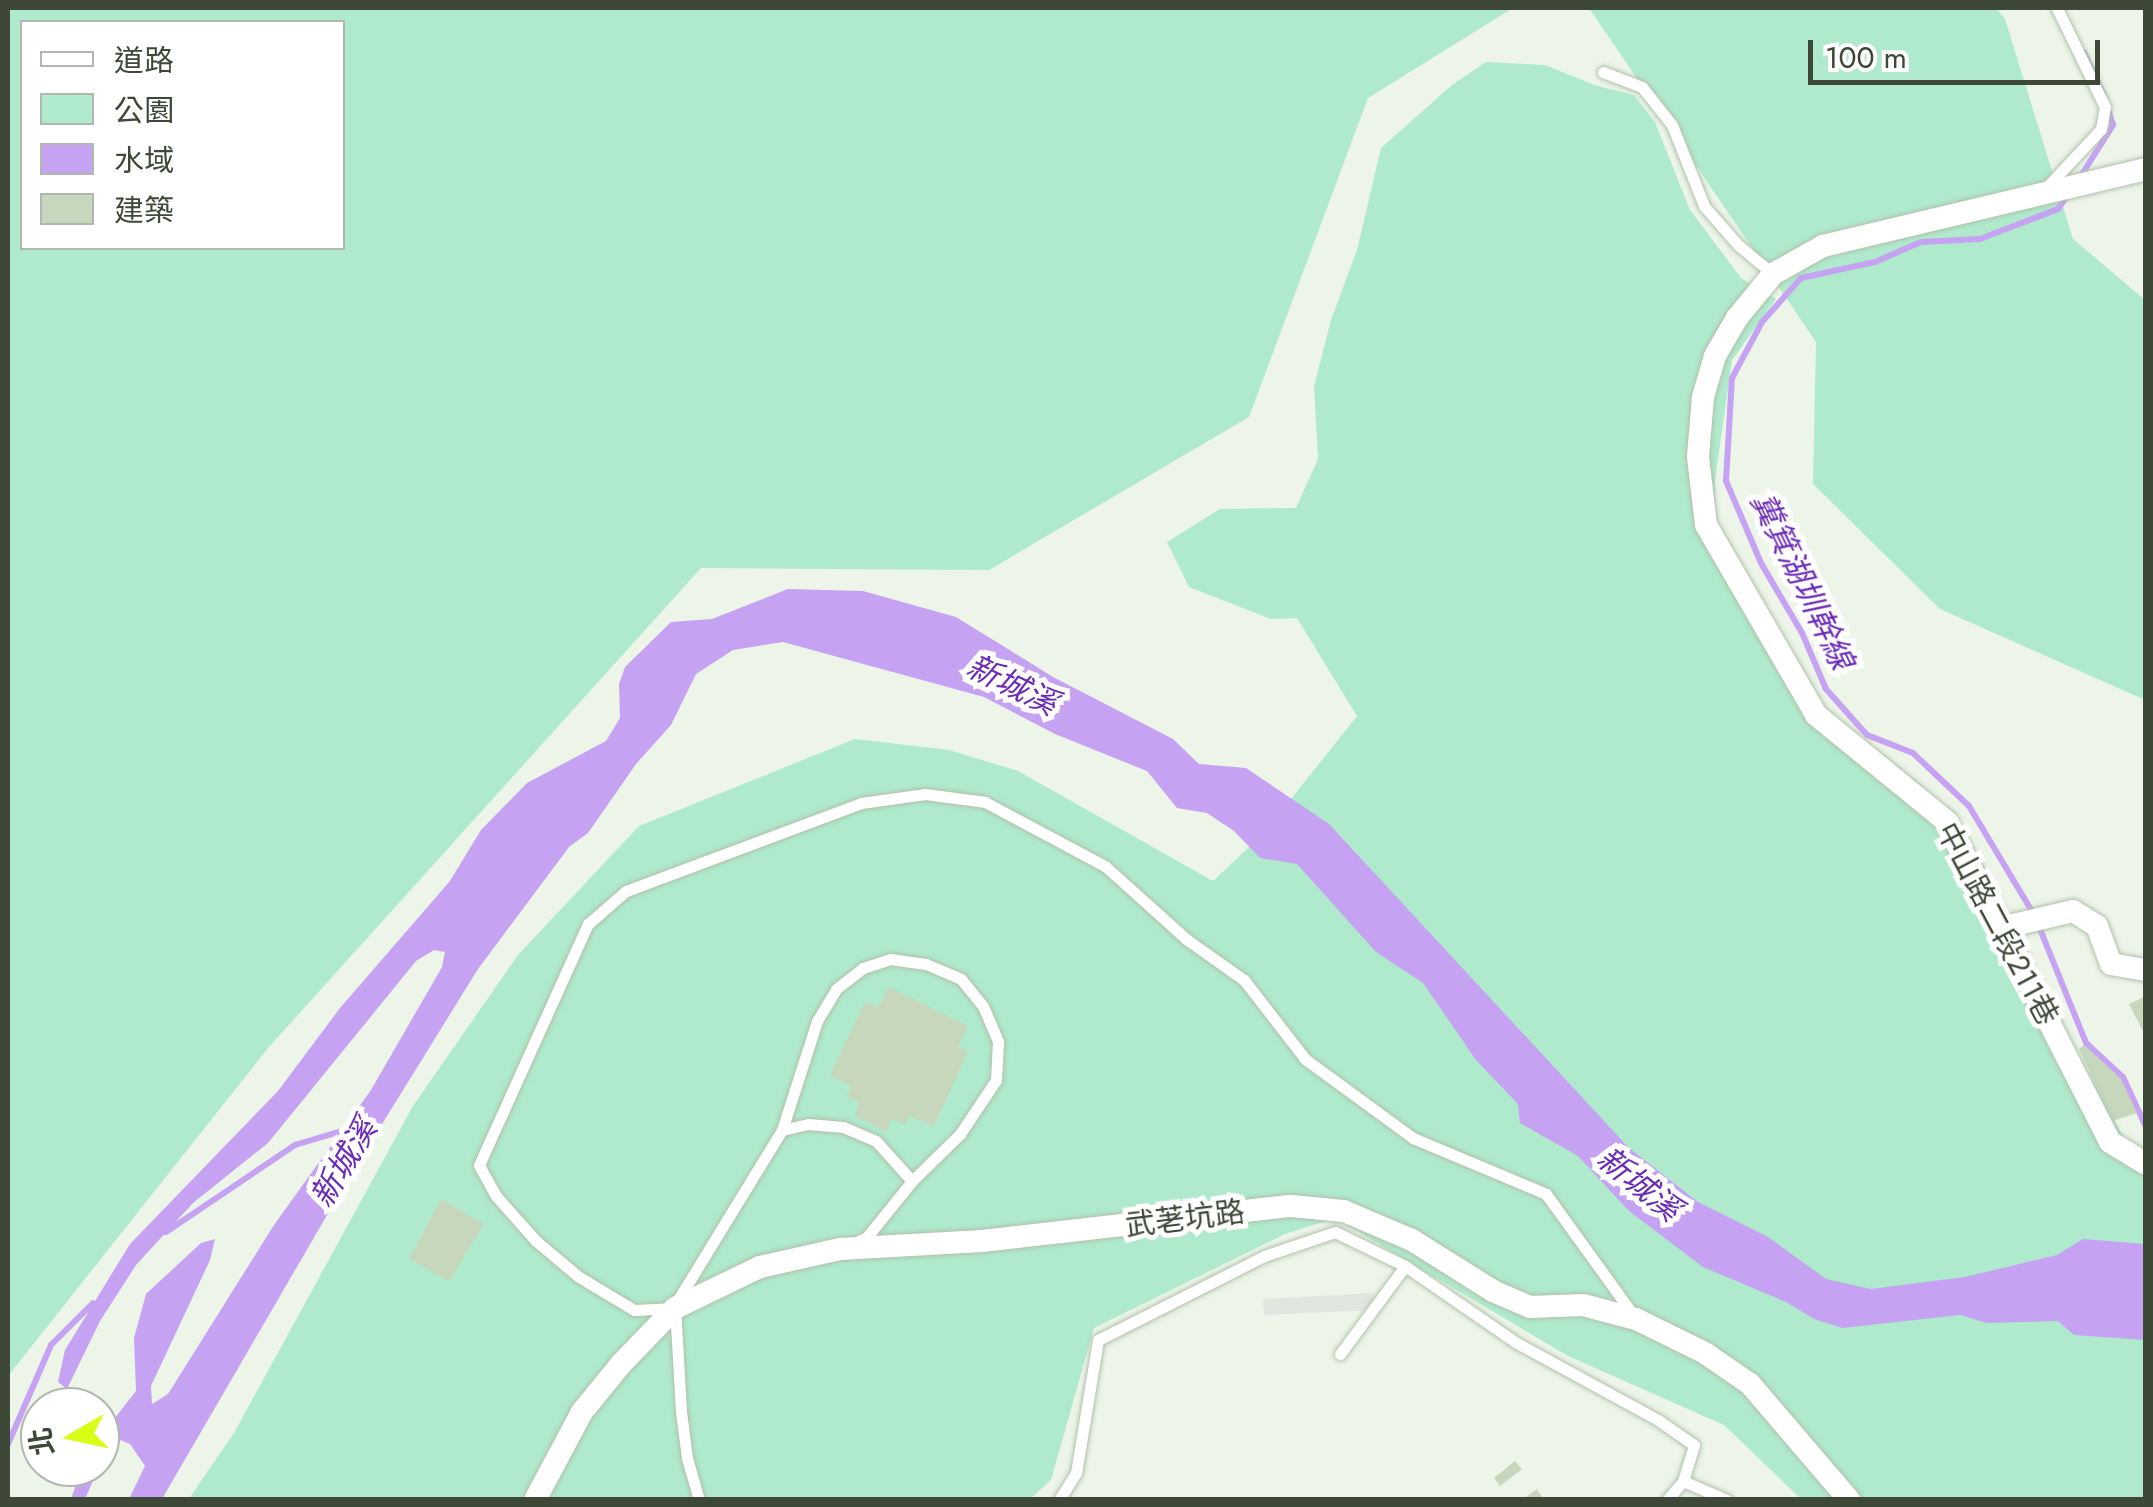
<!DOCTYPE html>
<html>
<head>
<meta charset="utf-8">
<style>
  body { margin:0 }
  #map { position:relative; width:2153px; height:1507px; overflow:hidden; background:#ecf5e8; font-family:Jost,"Noto Sans TC",sans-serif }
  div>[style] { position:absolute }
  .green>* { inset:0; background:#afeacc }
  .parking>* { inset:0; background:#e2e6e0 }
  .water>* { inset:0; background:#c6a2f3 }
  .stream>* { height:6px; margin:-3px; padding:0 3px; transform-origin:3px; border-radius:3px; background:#c6a2f3 }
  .building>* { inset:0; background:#c6d7bd }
  .roads { filter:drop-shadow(0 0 2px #b1c1aa) drop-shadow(0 0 2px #b1c1aa) }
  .service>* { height:11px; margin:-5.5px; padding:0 5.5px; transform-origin:5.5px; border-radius:5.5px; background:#fff }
  .minor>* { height:22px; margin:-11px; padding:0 11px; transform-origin:11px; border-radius:11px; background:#fff }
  span { translate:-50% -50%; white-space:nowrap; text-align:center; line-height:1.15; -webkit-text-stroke:10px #fff; paint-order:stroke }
  .street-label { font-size:30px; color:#3d4836 }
  .water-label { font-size:32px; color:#6b2bb9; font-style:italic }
  .frame { position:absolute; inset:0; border:10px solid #3d4836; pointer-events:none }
  .legend { position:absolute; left:20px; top:20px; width:325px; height:230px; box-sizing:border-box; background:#fff; border:2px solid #b1b6af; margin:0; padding:12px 18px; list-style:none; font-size:30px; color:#3d4836 }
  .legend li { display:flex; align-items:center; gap:20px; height:50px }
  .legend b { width:50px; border:2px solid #b1b6af }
  .north { position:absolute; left:20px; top:1387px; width:100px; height:100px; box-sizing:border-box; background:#fff; border:2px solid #b1b6af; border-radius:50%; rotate:261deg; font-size:28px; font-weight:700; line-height:40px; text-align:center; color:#3d4836 }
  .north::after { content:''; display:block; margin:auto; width:35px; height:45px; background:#d6ff15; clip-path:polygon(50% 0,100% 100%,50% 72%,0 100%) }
  .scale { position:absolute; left:1808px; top:40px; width:292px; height:45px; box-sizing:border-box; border:5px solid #3d4836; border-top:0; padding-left:12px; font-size:30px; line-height:35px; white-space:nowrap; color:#3d4836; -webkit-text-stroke:8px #fff; paint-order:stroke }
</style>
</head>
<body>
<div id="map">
  <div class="green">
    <i style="clip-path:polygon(evenodd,8px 8px,1513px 8px,1368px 98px,1249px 417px,989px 570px,701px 568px,268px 1048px,8px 1376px,8px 8px,22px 22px,342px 22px,342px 248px,22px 248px,22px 22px)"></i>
    <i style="clip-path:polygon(1589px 8px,1996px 8px,2005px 19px,2073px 239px,2145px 300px,2145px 700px,1940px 609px,1813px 484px,1816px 342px)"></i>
    <i style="clip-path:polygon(1486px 62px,1545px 65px,1594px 85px,1634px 95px,1655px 122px,1690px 210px,1741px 278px,1776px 299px,1732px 360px,1715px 480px,1715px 527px,1824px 711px,1855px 745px,1914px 779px,1954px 816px,1986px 870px,2016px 940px,2145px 1176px,2145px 1499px,1801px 1499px,1724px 1425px,1568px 1356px,1335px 1218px,1285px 1234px,1094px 1328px,1051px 1480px,1030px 1499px,188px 1500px,234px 1433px,413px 1106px,518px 955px,639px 826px,855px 739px,949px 750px,1018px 771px,1213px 881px,1264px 833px,1357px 716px,1297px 618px,1271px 619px,1189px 587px,1167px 542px,1220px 509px,1296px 508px,1318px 459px,1314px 386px,1331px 320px,1357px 250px,1381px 148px,1452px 85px)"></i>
  </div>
  <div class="parking">
    <i style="clip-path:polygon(1373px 1293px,1374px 1310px,1264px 1315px,1263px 1299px)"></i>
  </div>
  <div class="water">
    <i style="clip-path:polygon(788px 589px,863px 591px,956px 617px,1053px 677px,1173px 739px,1199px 764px,1246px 768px,1329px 824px,1629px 1148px,1698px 1202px,1768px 1237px,1826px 1279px,1871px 1289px,1965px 1277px,2057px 1255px,2083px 1239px,2145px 1244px,2145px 1340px,2074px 1335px,2058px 1321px,1987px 1323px,1960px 1315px,1842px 1328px,1814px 1319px,1786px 1302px,1703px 1267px,1629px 1211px,1578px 1156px,1520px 1123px,1518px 1104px,1476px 1060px,1423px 983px,1376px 952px,1297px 864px,1260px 858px,1234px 831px,1207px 813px,1177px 808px,1147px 771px,1055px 734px,984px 697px,783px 642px,733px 650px,696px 674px,671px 725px,636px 764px,588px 833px,569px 847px,478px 969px,348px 1179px,162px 1499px,129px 1499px,145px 1466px,130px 1444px,120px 1440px,100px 1466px,100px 1437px,136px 1391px,134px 1338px,146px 1294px,201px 1243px,215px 1239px,210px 1260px,151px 1386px,152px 1404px,168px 1394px,274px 1225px,371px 1090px,442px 967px,445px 952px,434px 950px,416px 961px,268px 1143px,193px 1203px,136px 1265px,100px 1321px,67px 1389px,58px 1382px,65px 1350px,130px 1244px,278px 1091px,340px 1008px,450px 881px,481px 830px,527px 783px,606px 741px,620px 718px,619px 684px,625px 667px,671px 622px,712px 619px)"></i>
    <i style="clip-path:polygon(82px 1467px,99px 1467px,85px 1499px,71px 1499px)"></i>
  </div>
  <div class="stream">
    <i style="left:2084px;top:52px;width:47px;rotate:65.1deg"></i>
    <i style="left:2079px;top:179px;width:64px;rotate:-57.8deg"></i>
    <i style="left:2113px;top:125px;width:19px;rotate:-108deg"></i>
    <i style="left:2033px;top:913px;width:125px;rotate:-120.9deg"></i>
    <i style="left:1969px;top:806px;width:77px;rotate:-136.6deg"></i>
    <i style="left:1913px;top:753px;width:49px;rotate:-158.6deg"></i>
    <i style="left:1867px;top:735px;width:62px;rotate:-131.7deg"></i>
    <i style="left:1826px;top:689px;width:61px;rotate:-113.2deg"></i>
    <i style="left:1802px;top:633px;width:81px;rotate:-120.4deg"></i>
    <i style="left:1761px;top:563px;width:89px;rotate:-113.1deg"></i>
    <i style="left:1726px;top:481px;width:103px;rotate:-86.7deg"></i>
    <i style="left:1732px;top:378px;width:64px;rotate:-61.8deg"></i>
    <i style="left:1762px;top:322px;width:59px;rotate:-48.4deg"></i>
    <i style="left:1801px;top:278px;width:76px;rotate:-12.2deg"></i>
    <i style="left:1875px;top:262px;width:50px;rotate:-23.5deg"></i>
    <i style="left:1921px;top:242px;width:59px;rotate:-2.9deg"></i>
    <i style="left:1980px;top:239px;width:84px;rotate:-21deg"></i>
    <i style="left:2058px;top:209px;width:19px;rotate:-55deg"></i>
    <i style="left:2038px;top:924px;width:128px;rotate:68deg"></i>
    <i style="left:2086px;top:1043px;width:50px;rotate:42.6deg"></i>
    <i style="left:2123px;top:1077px;width:55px;rotate:65.3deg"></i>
    <i style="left:166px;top:1232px;width:156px;rotate:-34deg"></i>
    <i style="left:295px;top:1145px;width:52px;rotate:-16.7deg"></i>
    <i style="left:8px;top:1444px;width:108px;rotate:-66.5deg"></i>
    <i style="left:51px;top:1345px;width:59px;rotate:-45deg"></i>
  </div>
  <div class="building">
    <i style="clip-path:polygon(889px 987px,968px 1026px,958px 1047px,968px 1051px,934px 1126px,909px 1116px,905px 1125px,892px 1119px,886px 1132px,855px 1116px,859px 1103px,846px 1096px,851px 1087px,830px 1075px,865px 1002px,878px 1007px)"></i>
    <i style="clip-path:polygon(2146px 996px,2146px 1037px,2129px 1004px)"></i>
    <i style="clip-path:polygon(2084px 1045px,2121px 1079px,2137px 1113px,2113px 1121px,2079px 1049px)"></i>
    <i style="clip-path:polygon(441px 1199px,484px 1224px,449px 1281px,409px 1259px)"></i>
    <i style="clip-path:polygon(1515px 1461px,1522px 1469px,1500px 1486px,1494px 1478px)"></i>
    <i style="clip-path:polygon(1537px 1489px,1544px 1500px,1522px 1500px)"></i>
  </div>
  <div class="roads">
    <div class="service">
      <i style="left:1603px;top:72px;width:42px;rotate:21deg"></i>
      <i style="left:1642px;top:87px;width:48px;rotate:51.7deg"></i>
      <i style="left:1672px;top:125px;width:87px;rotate:68.4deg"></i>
      <i style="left:1704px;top:206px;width:52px;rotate:48.9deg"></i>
      <i style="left:1738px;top:245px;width:45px;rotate:39.6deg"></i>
      <i style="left:2043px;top:191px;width:85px;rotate:-46.9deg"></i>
      <i style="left:2101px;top:129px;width:22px;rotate:-80deg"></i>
      <i style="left:2105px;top:107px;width:110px;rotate:-115.9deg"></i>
      <i style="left:854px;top:1243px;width:13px;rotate:-23deg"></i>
      <i style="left:866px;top:1238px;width:73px;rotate:-51.1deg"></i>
      <i style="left:676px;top:1303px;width:203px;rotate:-58.5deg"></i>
      <i style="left:782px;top:1130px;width:114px;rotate:-72.2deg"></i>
      <i style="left:817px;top:1021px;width:37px;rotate:-59deg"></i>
      <i style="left:836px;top:989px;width:34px;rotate:-38deg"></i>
      <i style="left:863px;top:968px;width:28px;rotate:-18deg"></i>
      <i style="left:890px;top:959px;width:36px;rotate:8deg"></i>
      <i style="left:926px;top:964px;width:38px;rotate:23deg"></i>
      <i style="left:961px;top:979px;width:35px;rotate:51deg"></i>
      <i style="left:983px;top:1006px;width:39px;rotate:67deg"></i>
      <i style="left:998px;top:1042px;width:38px;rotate:93deg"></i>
      <i style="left:996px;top:1080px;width:65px;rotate:123.7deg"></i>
      <i style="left:960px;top:1134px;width:67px;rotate:135.6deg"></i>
      <i style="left:912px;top:1181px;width:54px;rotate:-132deg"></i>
      <i style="left:876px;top:1141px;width:36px;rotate:-157deg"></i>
      <i style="left:843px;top:1127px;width:35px;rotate:-175deg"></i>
      <i style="left:808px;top:1124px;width:27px;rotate:167deg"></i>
      <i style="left:1340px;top:1354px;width:109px;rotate:-53.5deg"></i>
      <i style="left:1683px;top:1481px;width:48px;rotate:23.4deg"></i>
      <i style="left:699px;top:1500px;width:44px;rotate:-105.9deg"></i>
      <i style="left:687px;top:1458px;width:47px;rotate:-97.3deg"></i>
      <i style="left:681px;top:1411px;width:103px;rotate:-93.3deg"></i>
      <i style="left:675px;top:1308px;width:41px;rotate:177.2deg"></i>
      <i style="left:634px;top:1310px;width:64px;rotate:-149deg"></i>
      <i style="left:579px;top:1277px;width:56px;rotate:-140.1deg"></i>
      <i style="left:536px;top:1241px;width:60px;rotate:-131.6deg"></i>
      <i style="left:496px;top:1196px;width:35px;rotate:-119deg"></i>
      <i style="left:479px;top:1165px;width:265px;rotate:-65.7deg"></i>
      <i style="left:588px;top:924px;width:50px;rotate:-41deg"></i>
      <i style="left:626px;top:891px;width:251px;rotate:-20.5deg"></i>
      <i style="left:861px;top:803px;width:65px;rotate:-8deg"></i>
      <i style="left:925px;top:794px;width:61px;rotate:7.6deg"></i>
      <i style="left:985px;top:802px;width:136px;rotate:28.1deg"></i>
      <i style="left:1105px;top:866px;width:109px;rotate:42deg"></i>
      <i style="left:1186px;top:939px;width:71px;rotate:35.3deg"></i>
      <i style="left:1244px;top:980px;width:100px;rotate:52.3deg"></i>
      <i style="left:1305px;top:1059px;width:134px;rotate:36.2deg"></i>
      <i style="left:1413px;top:1138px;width:144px;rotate:22.8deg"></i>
      <i style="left:1546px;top:1194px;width:150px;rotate:54.2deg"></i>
      <i style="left:1059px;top:1500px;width:32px;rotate:-58deg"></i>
      <i style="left:1076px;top:1473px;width:135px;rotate:-80.6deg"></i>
      <i style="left:1098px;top:1340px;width:186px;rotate:-26.8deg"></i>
      <i style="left:1264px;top:1256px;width:75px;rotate:-18.7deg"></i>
      <i style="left:1335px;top:1232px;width:78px;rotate:25.9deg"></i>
      <i style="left:1405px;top:1266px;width:134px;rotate:34.6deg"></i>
      <i style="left:1515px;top:1342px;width:163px;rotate:28.6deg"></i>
      <i style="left:1658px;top:1420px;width:44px;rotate:34.8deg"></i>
      <i style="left:1694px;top:1445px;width:38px;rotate:107deg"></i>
      <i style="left:1683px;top:1481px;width:25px;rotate:130deg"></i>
    </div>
    <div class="minor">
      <i style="left:2146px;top:169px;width:332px;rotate:166.6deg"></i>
      <i style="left:1823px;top:246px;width:57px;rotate:150.8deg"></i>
      <i style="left:1773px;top:274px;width:57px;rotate:129.3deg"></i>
      <i style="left:1737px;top:318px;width:44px;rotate:120.1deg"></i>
      <i style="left:1715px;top:356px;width:43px;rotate:106.3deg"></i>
      <i style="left:1703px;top:397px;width:60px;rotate:94.8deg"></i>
      <i style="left:1698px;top:457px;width:68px;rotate:83.3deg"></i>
      <i style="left:1706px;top:525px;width:220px;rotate:59.9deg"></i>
      <i style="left:1816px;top:715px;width:169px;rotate:39.2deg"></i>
      <i style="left:1947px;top:822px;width:359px;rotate:63deg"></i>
      <i style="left:2110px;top:1142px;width:42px;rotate:31.4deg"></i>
      <i style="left:2001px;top:928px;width:74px;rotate:-13.3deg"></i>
      <i style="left:2073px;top:911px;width:28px;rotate:32deg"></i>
      <i style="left:2097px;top:926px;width:40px;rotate:69.8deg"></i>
      <i style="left:2111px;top:964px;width:36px;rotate:10deg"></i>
      <i style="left:535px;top:1500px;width:100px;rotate:-61.9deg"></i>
      <i style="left:582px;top:1412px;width:62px;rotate:-50.9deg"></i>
      <i style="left:621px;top:1364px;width:78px;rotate:-46deg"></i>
      <i style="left:675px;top:1308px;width:94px;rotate:-25.8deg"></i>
      <i style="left:760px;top:1267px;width:82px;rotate:-12.7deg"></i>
      <i style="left:840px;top:1249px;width:142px;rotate:-3.2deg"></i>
      <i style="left:982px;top:1241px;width:311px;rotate:-6.5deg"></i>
      <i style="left:1291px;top:1206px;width:53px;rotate:5.4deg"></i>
      <i style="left:1344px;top:1211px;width:74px;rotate:23.1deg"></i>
      <i style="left:1412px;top:1240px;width:96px;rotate:32.2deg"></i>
      <i style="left:1493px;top:1291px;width:40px;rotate:23.4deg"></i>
      <i style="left:1530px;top:1307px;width:53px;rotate:-2.2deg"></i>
      <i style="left:1583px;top:1305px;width:55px;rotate:14.8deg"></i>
      <i style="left:1636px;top:1319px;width:77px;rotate:26.2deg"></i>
      <i style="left:1705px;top:1353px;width:55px;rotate:34.6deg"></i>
      <i style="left:1750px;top:1384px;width:153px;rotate:49.5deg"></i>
    </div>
  </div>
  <div class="street-label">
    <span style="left:1997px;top:924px;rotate:62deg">中山路二段211巷</span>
    <span style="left:1185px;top:1219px;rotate:-7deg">武荖坑路</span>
  </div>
  <div class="water-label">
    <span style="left:1802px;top:581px;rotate:64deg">糞箕湖圳幹線</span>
    <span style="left:1012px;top:685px;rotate:26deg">新城溪</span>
    <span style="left:344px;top:1163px;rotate:-59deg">新城溪</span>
    <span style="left:1639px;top:1184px;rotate:39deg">新城溪</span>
  </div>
  <div class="frame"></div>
  <ul class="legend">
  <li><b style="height:12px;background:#fff"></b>道路</li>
  <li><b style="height:28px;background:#afeacc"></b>公園</li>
  <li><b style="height:28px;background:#c6a2f3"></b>水域</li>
  <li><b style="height:28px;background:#c6d7bd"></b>建築</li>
  </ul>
  <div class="north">北</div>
  <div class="scale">100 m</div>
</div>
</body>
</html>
